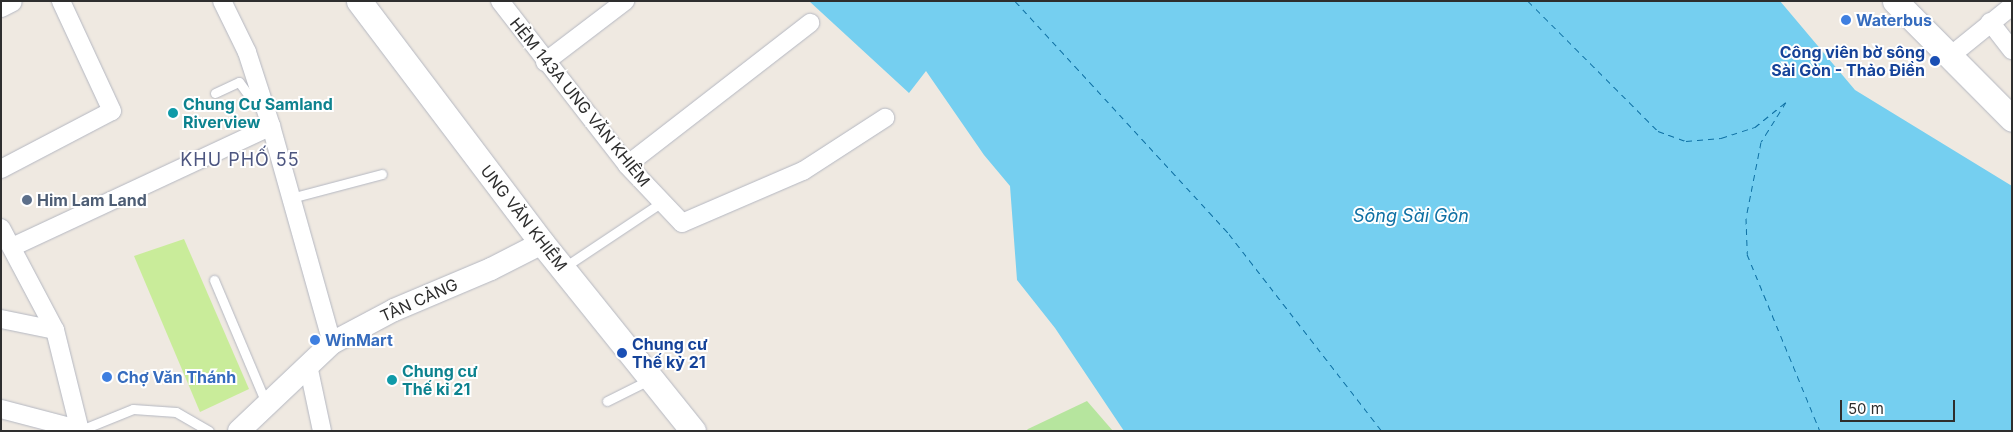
<!DOCTYPE html>
<html>
<head>
<meta charset="utf-8">
<style>
  body { margin:0 }
  #map { position:relative; width:2013px; height:432px; overflow:hidden; background:#efe9e1; font-family:Inter,sans-serif }
  div>[style] { position:absolute }
  .green>* { inset:0; background:#b6e59e }
  .pitch>* { inset:0; background:#c9ec9a }
  .water>* { inset:0; background:#75cff0 }
  .ferry>* { height:1px; margin-top:-0.5px; transform-origin:0; background:repeating-linear-gradient(90deg,#0d6fa3 0 6px,transparent 0 11px) }
  .roads { filter:drop-shadow(0 0 1px #b4b7c1) drop-shadow(0 0 1px #b4b7c1) }
  .service>* { height:9px; margin:-4.5px; padding:0 4.5px; transform-origin:4.5px; border-radius:4.5px; background:#fff }
  .minor>* { height:18px; margin:-9px; padding:0 9px; transform-origin:9px; border-radius:9px; background:#fff }
  .tertiary>* { height:22px; margin:-11px; padding:0 11px; transform-origin:11px; border-radius:11px; background:#fff }
  .secondary>* { height:25px; margin:-12.5px; padding:0 12.5px; transform-origin:12.5px; border-radius:12.5px; background:#fff }
  .dots>* { width:14px; height:14px; translate:-50% -50%; box-sizing:border-box; border:2px solid #fff; border-radius:50% }
  span { translate:-50% -50%; white-space:nowrap; text-align:center; line-height:1.15; -webkit-text-stroke:4px #fff; paint-order:stroke }
  .shop-label { font-size:16px; color:#366cbe; font-weight:700 }
  .left { translate:0 -50%; text-align:left }
  .transit-label { font-size:16px; color:#164399; font-weight:700 }
  .right { translate:-100% -50%; text-align:right }
  .street-label { font-size:16px; color:#2e2e2e }
  .culture-label { font-size:16px; color:#0d838f; font-weight:700 }
  .service-label { font-size:16px; color:#4e5e75; font-weight:700 }
  .neighbourhood-label { font-size:18px; color:#4d5680; letter-spacing:1px }
  .water-label { font-size:18px; color:#0d6fa3; font-style:italic }
  .frame { position:absolute; inset:0; border:2px solid #2e2e2e; pointer-events:none }
  .scale { position:absolute; left:1840px; top:400px; width:115px; height:22px; box-sizing:border-box; border:2px solid #2e2e2e; border-top:0; padding-left:6px; font-size:15px; line-height:18px; white-space:nowrap; color:#2e2e2e; -webkit-text-stroke:4px #fff; paint-order:stroke }
</style>
</head>
<body>
<div id="map">
  <div class="green">
    <i style="clip-path:polygon(1087px 401px,1113px 431px,1026px 431px,1028px 429px)"></i>
  </div>
  <div class="pitch">
    <i style="clip-path:polygon(184px 239px,249px 389px,200px 412px,134px 256px)"></i>
  </div>
  <div class="water">
    <i style="clip-path:polygon(809px 1px,1780px 1px,1855px 90px,2012px 186px,2012px 431px,1124px 431px,1055px 328px,1017px 280px,1010px 186px,984px 155px,926px 71px,909px 93px)"></i>
  </div>
  <div class="ferry">
    <i style="left:1015px;top:1px;width:316px;rotate:47.4deg"></i>
    <i style="left:1229px;top:234px;width:249px;rotate:52.2deg"></i>
    <i style="left:1528px;top:1px;width:184px;rotate:45deg"></i>
    <i style="left:1658px;top:131px;width:30px;rotate:20deg"></i>
    <i style="left:1686px;top:141px;width:35px;rotate:-5deg"></i>
    <i style="left:1721px;top:138px;width:36px;rotate:-18deg"></i>
    <i style="left:1755px;top:127px;width:40px;rotate:-39deg"></i>
    <i style="left:1786px;top:102px;width:47px;rotate:122deg"></i>
    <i style="left:1761px;top:142px;width:77px;rotate:101.2deg"></i>
    <i style="left:1746px;top:218px;width:36px;rotate:88deg"></i>
    <i style="left:1747px;top:254px;width:191px;rotate:67.6deg"></i>
  </div>
  <div class="roads">
    <div class="service">
      <i style="left:215px;top:93px;width:26px;rotate:-25deg"></i>
      <i style="left:239px;top:82px;width:17px;rotate:54deg"></i>
      <i style="left:249px;top:96px;width:13px;rotate:-18deg"></i>
      <i style="left:291px;top:198px;width:94px;rotate:-14.8deg"></i>
      <i style="left:563px;top:268px;width:119px;rotate:-33.7deg"></i>
      <i style="left:214px;top:280px;width:134px;rotate:67.1deg"></i>
      <i style="left:607px;top:401px;width:47px;rotate:-26.6deg"></i>
      <i style="left:81px;top:430px;width:56px;rotate:-22deg"></i>
      <i style="left:133px;top:409px;width:43px;rotate:4deg"></i>
      <i style="left:176px;top:412px;width:38px;rotate:30deg"></i>
    </div>
    <div class="minor">
      <i style="left:500px;top:1px;width:207px;rotate:52.2deg"></i>
      <i style="left:627px;top:165px;width:80px;rotate:46.5deg"></i>
      <i style="left:682px;top:223px;width:132px;rotate:-23.3deg"></i>
      <i style="left:803px;top:171px;width:98px;rotate:-32.9deg"></i>
      <i style="left:1990px;top:22px;width:36px;rotate:52deg"></i>
      <i style="left:1949px;top:57px;width:81px;rotate:-39deg"></i>
      <i style="left:545px;top:62px;width:101px;rotate:-37.3deg"></i>
      <i style="left:271px;top:126px;width:225px;rotate:74.3deg"></i>
      <i style="left:627px;top:165px;width:232px;rotate:-37.8deg"></i>
      <i style="left:1px;top:169px;width:125px;rotate:-27.6deg"></i>
      <i style="left:112px;top:111px;width:121px;rotate:-114.9deg"></i>
      <i style="left:1px;top:228px;width:115px;rotate:62.1deg"></i>
      <i style="left:55px;top:330px;width:104px;rotate:76.1deg"></i>
      <i style="left:12px;top:247px;width:286px;rotate:-25deg"></i>
      <i style="left:271px;top:126px;width:78px;rotate:-108deg"></i>
      <i style="left:247px;top:52px;width:57px;rotate:-116.1deg"></i>
      <i style="left:1px;top:319px;width:55px;rotate:11.5deg"></i>
      <i style="left:308px;top:365px;width:67px;rotate:78deg"></i>
      <i style="left:1px;top:409px;width:83px;rotate:14.7deg"></i>
    </div>
    <div class="tertiary">
      <i style="left:1px;top:6px;width:11px;rotate:-27deg"></i>
      <i style="left:239px;top:431px;width:128px;rotate:-43.4deg"></i>
      <i style="left:332px;top:343px;width:70px;rotate:-28deg"></i>
      <i style="left:394px;top:310px;width:105px;rotate:-22.9deg"></i>
      <i style="left:491px;top:269px;width:57px;rotate:-27deg"></i>
    </div>
    <div class="secondary">
      <i style="left:359px;top:1px;width:303px;rotate:52.9deg"></i>
      <i style="left:542px;top:243px;width:241px;rotate:51.2deg"></i>
      <i style="left:1895px;top:1px;width:166px;rotate:45.2deg"></i>
    </div>
  </div>
  <div class="dots">
    <i style="left:1846px;top:20px;background:#3f7fe0"></i>
    <i style="left:1935px;top:61px;background:#1a4fb4"></i>
    <i style="left:173px;top:113px;background:#0f9aa8"></i>
    <i style="left:27px;top:200px;background:#5c6f8a"></i>
    <i style="left:315px;top:340px;background:#3f7fe0"></i>
    <i style="left:622px;top:353px;background:#1a4fb4"></i>
    <i style="left:107px;top:377px;background:#3f7fe0"></i>
    <i style="left:392px;top:380px;background:#0f9aa8"></i>
  </div>
  <div class="shop-label">
    <span class="left" style="left:1856px;top:20px">Waterbus</span>
    <span class="left" style="left:325px;top:340px">WinMart</span>
    <span class="left" style="left:117px;top:377px">Chợ Văn Thánh</span>
  </div>
  <div class="transit-label">
    <span class="right" style="left:1925px;top:61px">Công viên bờ sông<br>Sài Gòn - Thảo Điền</span>
    <span class="left" style="left:632px;top:353px">Chung cư<br>Thế kỷ 21</span>
  </div>
  <div class="street-label">
    <span style="left:580px;top:102px;rotate:51deg">HẺM 143A UNG VĂN KHIÊM</span>
    <span style="left:524px;top:218px;rotate:52deg">UNG VĂN KHIÊM</span>
    <span style="left:419px;top:300px;rotate:-24deg">TÂN CẢNG</span>
  </div>
  <div class="culture-label">
    <span class="left" style="left:183px;top:113px">Chung Cư Samland<br>Riverview</span>
    <span class="left" style="left:402px;top:380px">Chung cư<br>Thế kỉ 21</span>
  </div>
  <div class="service-label">
    <span class="left" style="left:37px;top:200px">Him Lam Land</span>
  </div>
  <div class="neighbourhood-label">
    <span style="left:240px;top:160px">KHU PHỐ 55</span>
  </div>
  <div class="water-label">
    <span style="left:1411px;top:216px">Sông Sài Gòn</span>
  </div>
  <div class="frame"></div>
  <div class="scale">50 m</div>
</div>
</body>
</html>
